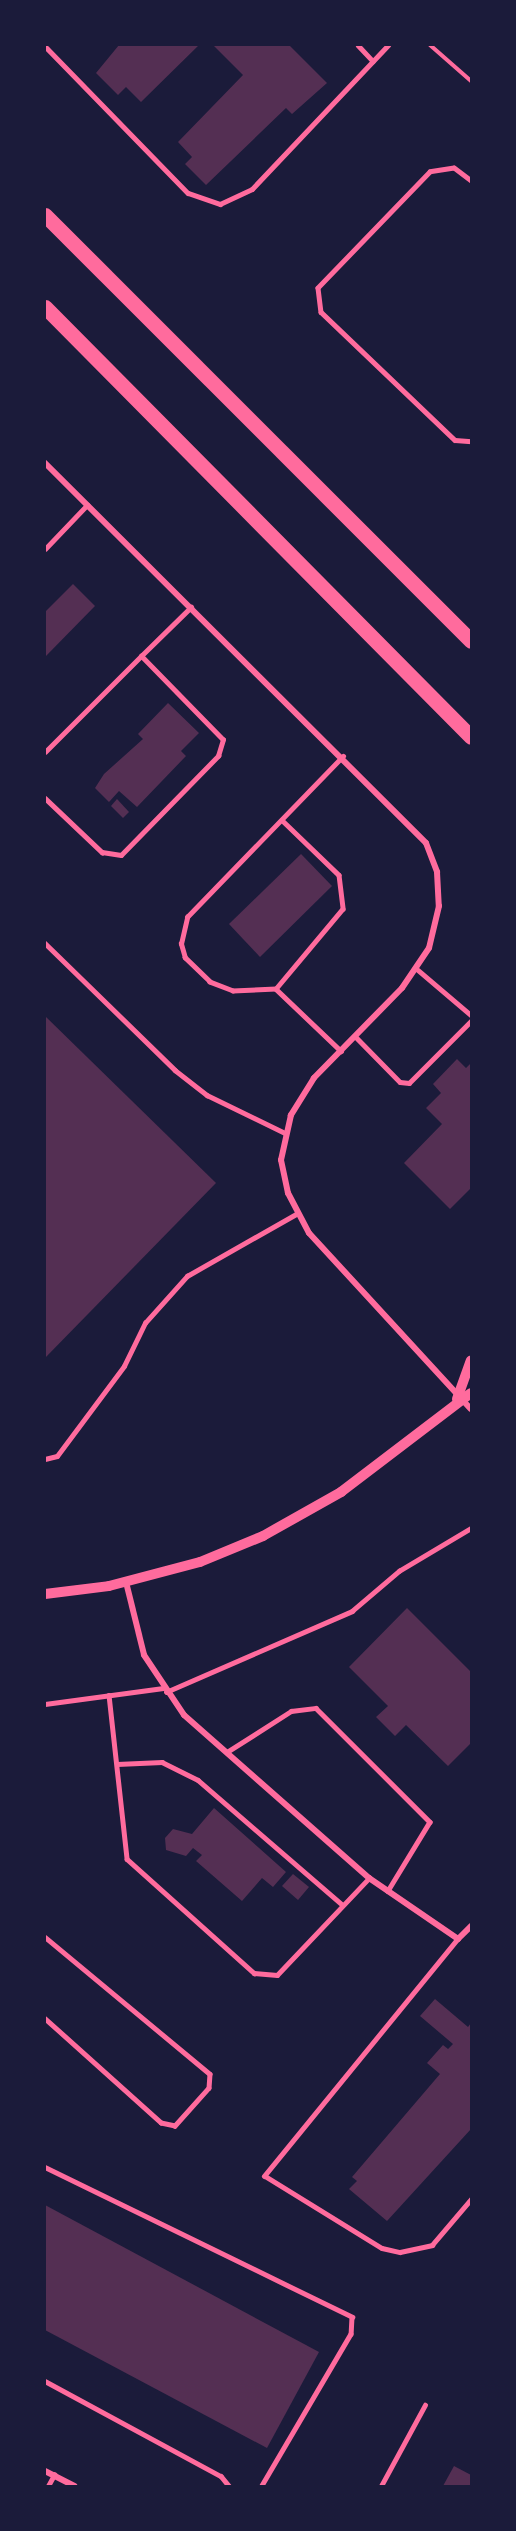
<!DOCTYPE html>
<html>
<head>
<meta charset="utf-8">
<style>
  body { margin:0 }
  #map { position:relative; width:516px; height:2531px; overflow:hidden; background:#1b1b3a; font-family:"PT Serif",serif }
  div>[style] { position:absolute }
  .building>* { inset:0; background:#542f53 }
  .path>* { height:4px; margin:-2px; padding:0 2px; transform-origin:2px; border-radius:2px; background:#ff6b9d }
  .service>* { height:4.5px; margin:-2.25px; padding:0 2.25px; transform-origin:2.25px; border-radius:2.25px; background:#ff6b9d }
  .minor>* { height:6px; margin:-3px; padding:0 3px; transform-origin:3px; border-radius:3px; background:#ff6b9d }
  .tertiary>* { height:10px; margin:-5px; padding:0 5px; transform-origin:5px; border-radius:5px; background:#ff6b9d }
  .primary>* { height:15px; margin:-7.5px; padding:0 7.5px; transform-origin:7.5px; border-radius:7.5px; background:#ff6b9d }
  span { translate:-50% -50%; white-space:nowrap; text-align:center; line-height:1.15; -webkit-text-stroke:5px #1b1b3a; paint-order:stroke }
  .frame { position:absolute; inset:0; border:46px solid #1b1b3a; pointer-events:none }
</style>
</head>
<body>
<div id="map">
  <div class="building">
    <i style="clip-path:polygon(119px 45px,199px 45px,141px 102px,126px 87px,118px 95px,96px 73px)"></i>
    <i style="clip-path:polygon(213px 45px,289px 45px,327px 83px,292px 114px,286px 108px,206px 185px,185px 164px,192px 157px,178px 142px,243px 75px)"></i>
    <i style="clip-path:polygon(73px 584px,95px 606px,45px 657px,45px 612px)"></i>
    <i style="clip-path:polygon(168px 703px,199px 733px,181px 751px,186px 756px,137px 807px,119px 791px,109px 802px,95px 788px,104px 774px,143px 739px,138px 734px)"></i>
    <i style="clip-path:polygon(117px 799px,129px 812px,123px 818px,111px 806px)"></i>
    <i style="clip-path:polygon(301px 854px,332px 886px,260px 957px,229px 924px)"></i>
    <i style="clip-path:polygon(45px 1016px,216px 1183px,45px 1358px)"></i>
    <i style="clip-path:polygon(457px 1059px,466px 1068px,471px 1063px,471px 1188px,450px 1209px,404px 1163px,442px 1124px,426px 1108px,441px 1093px,433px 1084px)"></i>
    <i style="clip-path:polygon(407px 1608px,471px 1672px,471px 1743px,448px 1766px,406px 1725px,395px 1736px,376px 1717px,388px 1706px,349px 1667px)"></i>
    <i style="clip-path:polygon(214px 1808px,286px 1872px,273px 1887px,262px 1878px,242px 1901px,196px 1861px,202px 1855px,193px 1848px,186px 1856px,166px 1850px,165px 1838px,173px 1829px,192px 1834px)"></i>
    <i style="clip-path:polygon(293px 1874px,309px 1887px,298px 1900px,282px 1886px)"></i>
    <i style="clip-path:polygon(435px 1999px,468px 2027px,471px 2023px,471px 2129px,387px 2221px,349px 2189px,357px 2181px,352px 2177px,440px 2074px,427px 2063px,443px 2045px,448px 2049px,453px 2044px,420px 2016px)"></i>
    <i style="clip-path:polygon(45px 2205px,319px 2352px,267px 2448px,45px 2330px)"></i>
    <i style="clip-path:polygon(454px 2466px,471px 2475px,471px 2486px,443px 2486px)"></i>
  </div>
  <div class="path">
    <i style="left:430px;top:45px;width:55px;rotate:41.3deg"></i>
  </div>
  <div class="service">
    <i style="left:358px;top:45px;width:22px;rotate:47deg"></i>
    <i style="left:45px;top:46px;width:205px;rotate:45.8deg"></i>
    <i style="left:188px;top:193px;width:34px;rotate:19deg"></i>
    <i style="left:220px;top:204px;width:35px;rotate:-25deg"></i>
    <i style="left:252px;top:189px;width:198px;rotate:-46.6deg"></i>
    <i style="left:471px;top:181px;width:21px;rotate:-143deg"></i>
    <i style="left:454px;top:168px;width:24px;rotate:171deg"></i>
    <i style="left:430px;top:172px;width:161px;rotate:134deg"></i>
    <i style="left:318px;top:288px;width:24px;rotate:83deg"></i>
    <i style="left:321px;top:312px;width:185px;rotate:43.7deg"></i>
    <i style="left:455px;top:440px;width:16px;rotate:4deg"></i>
    <i style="left:45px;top:549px;width:61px;rotate:-46.3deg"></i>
    <i style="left:45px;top:752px;width:136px;rotate:-45deg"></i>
    <i style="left:45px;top:798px;width:79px;rotate:43.5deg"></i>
    <i style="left:102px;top:852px;width:19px;rotate:9deg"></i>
    <i style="left:121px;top:855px;width:139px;rotate:-45.6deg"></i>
    <i style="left:218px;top:756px;width:17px;rotate:-73deg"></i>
    <i style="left:223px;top:740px;width:117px;rotate:-134.3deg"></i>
    <i style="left:141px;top:656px;width:70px;rotate:-44.4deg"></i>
    <i style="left:282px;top:820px;width:79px;rotate:44deg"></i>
    <i style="left:339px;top:875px;width:34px;rotate:83deg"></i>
    <i style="left:343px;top:909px;width:104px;rotate:129.9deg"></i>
    <i style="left:276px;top:989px;width:43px;rotate:177.3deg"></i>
    <i style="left:233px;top:991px;width:25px;rotate:-159deg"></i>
    <i style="left:210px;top:982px;width:35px;rotate:-136deg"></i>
    <i style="left:185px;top:958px;width:15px;rotate:-106deg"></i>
    <i style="left:181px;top:944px;width:28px;rotate:-77deg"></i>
    <i style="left:187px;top:917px;width:224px;rotate:-45.9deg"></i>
    <i style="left:45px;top:943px;width:182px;rotate:44.3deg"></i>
    <i style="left:175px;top:1070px;width:41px;rotate:38deg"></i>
    <i style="left:207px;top:1095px;width:87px;rotate:26deg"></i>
    <i style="left:418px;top:970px;width:70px;rotate:40.3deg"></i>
    <i style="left:276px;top:989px;width:90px;rotate:43.6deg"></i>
    <i style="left:355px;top:1036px;width:64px;rotate:45.6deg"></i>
    <i style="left:400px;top:1082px;width:9px;rotate:6deg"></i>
    <i style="left:409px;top:1083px;width:88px;rotate:-45deg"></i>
    <i style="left:45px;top:1459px;width:12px;rotate:-14deg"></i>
    <i style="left:57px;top:1456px;width:112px;rotate:-53.3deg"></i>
    <i style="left:124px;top:1366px;width:48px;rotate:-64deg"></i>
    <i style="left:145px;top:1323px;width:63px;rotate:-48.2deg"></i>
    <i style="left:187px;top:1276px;width:125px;rotate:-29.6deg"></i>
    <i style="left:166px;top:1692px;width:203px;rotate:-23.5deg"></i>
    <i style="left:352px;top:1611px;width:62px;rotate:-40.4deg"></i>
    <i style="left:399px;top:1571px;width:84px;rotate:-30.8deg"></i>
    <i style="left:109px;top:1695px;width:165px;rotate:83.7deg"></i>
    <i style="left:127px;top:1859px;width:171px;rotate:41.9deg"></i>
    <i style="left:254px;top:1973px;width:23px;rotate:5deg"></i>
    <i style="left:277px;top:1975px;width:134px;rotate:-46.5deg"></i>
    <i style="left:45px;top:1704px;width:119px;rotate:-7.7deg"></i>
    <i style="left:227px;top:1752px;width:76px;rotate:-32.6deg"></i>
    <i style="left:291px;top:1711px;width:25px;rotate:-7deg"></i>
    <i style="left:316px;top:1708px;width:161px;rotate:45deg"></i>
    <i style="left:430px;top:1822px;width:81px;rotate:121.3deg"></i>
    <i style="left:117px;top:1764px;width:45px;rotate:-2.5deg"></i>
    <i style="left:162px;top:1762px;width:40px;rotate:26.6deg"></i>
    <i style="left:198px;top:1780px;width:191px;rotate:40.8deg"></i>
    <i style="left:45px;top:1937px;width:214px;rotate:39.7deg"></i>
    <i style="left:210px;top:2074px;width:14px;rotate:94deg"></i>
    <i style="left:209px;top:2088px;width:51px;rotate:131.8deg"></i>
    <i style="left:175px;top:2126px;width:14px;rotate:-168deg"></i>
    <i style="left:161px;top:2123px;width:156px;rotate:-138.1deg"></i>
    <i style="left:458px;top:1939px;width:306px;rotate:129.2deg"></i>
    <i style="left:265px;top:2176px;width:137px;rotate:31.6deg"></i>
    <i style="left:382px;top:2248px;width:18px;rotate:13deg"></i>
    <i style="left:400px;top:2252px;width:33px;rotate:-12deg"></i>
    <i style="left:432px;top:2245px;width:60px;rotate:-49.7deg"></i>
    <i style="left:45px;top:2167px;width:342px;rotate:26deg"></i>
    <i style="left:352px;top:2317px;width:17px;rotate:93deg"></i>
    <i style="left:351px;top:2334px;width:176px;rotate:120.4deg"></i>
    <i style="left:45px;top:2381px;width:200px;rotate:28.4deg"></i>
    <i style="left:221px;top:2476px;width:13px;rotate:51deg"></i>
    <i style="left:48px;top:2486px;width:13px;rotate:-61deg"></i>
    <i style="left:381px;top:2486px;width:92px;rotate:-61.5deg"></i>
  </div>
  <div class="minor">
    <i style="left:45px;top:463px;width:538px;rotate:44.92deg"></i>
    <i style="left:426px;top:843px;width:31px;rotate:69deg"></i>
    <i style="left:437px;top:872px;width:34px;rotate:87deg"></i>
    <i style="left:439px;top:906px;width:43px;rotate:103.4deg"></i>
    <i style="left:429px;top:948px;width:48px;rotate:124deg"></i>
    <i style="left:402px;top:988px;width:126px;rotate:134.4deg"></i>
    <i style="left:314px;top:1078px;width:44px;rotate:121.9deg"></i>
    <i style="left:291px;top:1115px;width:46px;rotate:102.5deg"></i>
    <i style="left:281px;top:1160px;width:34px;rotate:78deg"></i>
    <i style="left:288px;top:1193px;width:45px;rotate:62.3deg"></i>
    <i style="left:309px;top:1233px;width:239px;rotate:47.4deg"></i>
    <i style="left:126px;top:1582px;width:75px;rotate:76.1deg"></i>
    <i style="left:144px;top:1655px;width:72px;rotate:56.3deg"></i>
    <i style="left:184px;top:1715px;width:247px;rotate:41.4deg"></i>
    <i style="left:369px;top:1878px;width:108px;rotate:34.4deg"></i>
    <i style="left:458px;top:1939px;width:18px;rotate:-45deg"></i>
    <i style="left:45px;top:2471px;width:33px;rotate:27deg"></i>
  </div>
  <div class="tertiary">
    <i style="left:457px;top:1399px;width:41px;rotate:-70.3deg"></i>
    <i style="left:45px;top:1594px;width:64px;rotate:-7.1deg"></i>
    <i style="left:109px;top:1586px;width:94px;rotate:-14.8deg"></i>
    <i style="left:200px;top:1562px;width:68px;rotate:-22.4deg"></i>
    <i style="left:263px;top:1536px;width:90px;rotate:-29.4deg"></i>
    <i style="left:341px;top:1492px;width:163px;rotate:-37.3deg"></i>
  </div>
  <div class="primary">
    <i style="left:45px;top:215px;width:602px;rotate:45deg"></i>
    <i style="left:45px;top:307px;width:605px;rotate:45.27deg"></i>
  </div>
  <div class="frame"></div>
</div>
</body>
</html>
